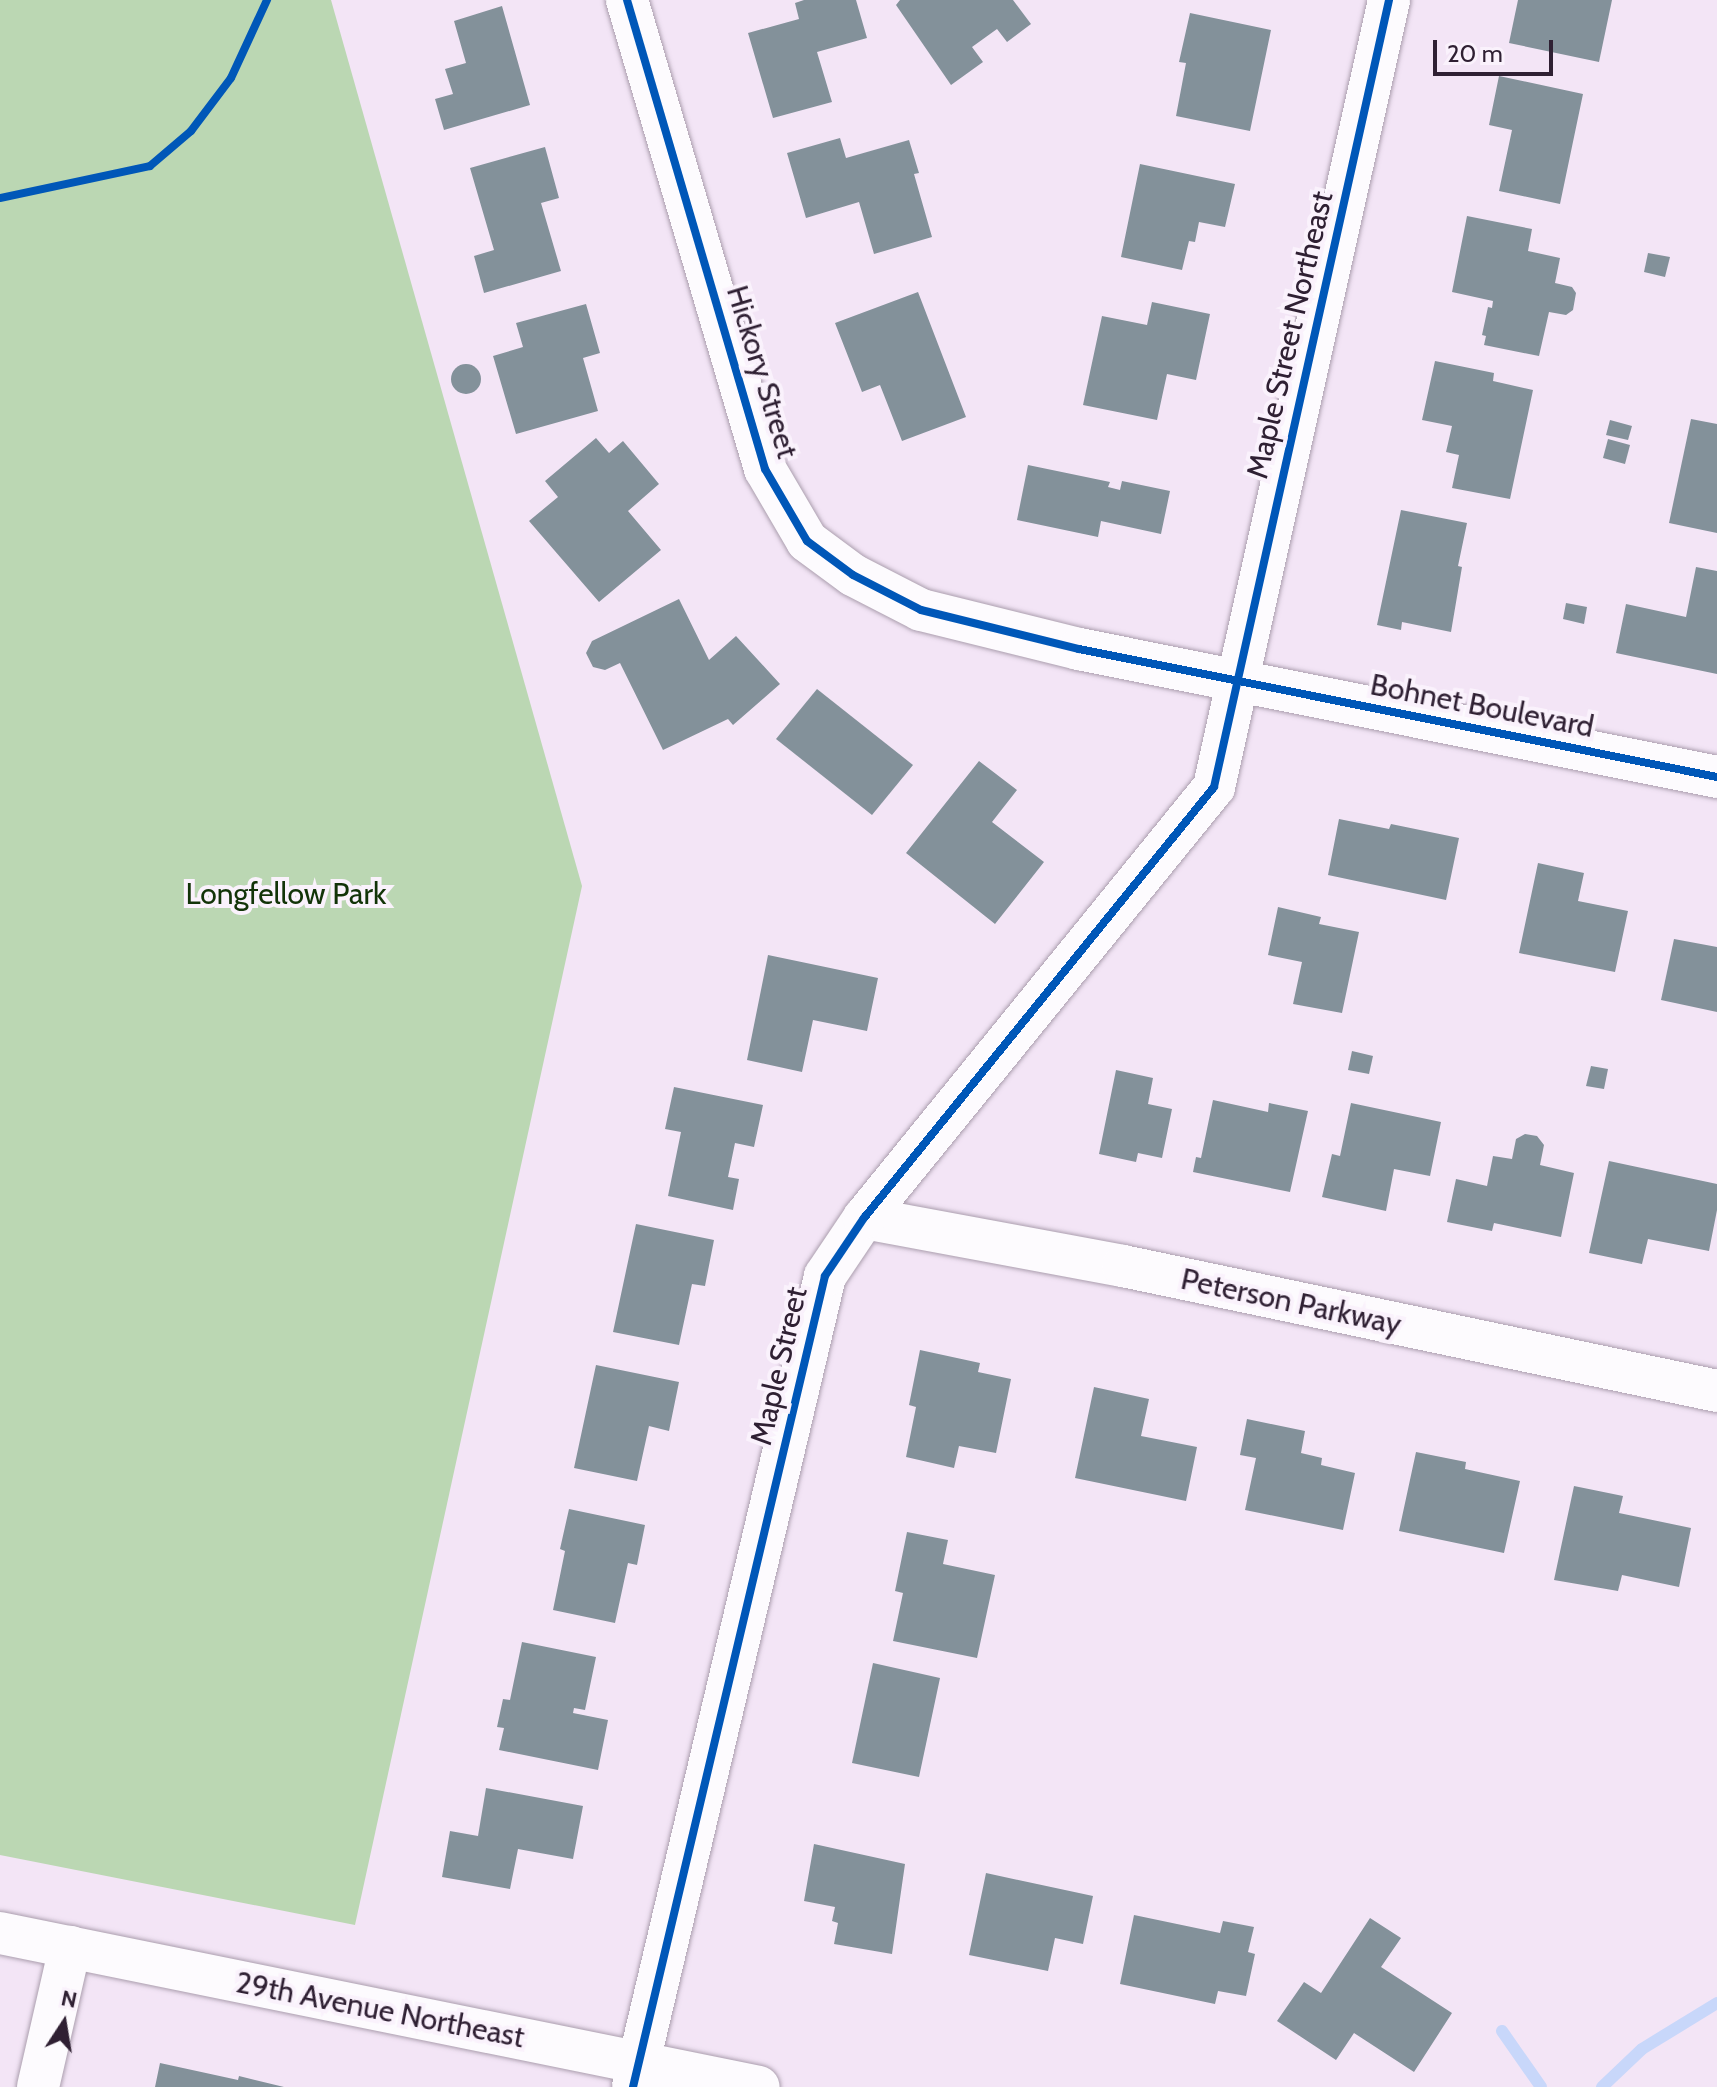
<!DOCTYPE html>
<html>
<head>
<meta charset="utf-8">
<style>
  body { margin:0 }
  #map { position:relative; width:1717px; height:2087px; overflow:hidden; background:#f3e5f6; font-family:Cabin,sans-serif }
  div>[style] { position:absolute }
  .green>* { inset:0; background:#bbd7b3 }
  .stream>* { height:12px; margin:-6px; padding:0 6px; transform-origin:6px; border-radius:6px; background:#c8d7fa }
  .building>* { inset:0; background:#83919a }
  .round { border-radius:50% }
  .roads { filter:drop-shadow(0 0 2px #ab9eae) drop-shadow(0 0 2px #ab9eae) }
  .street>* { height:42px; margin:-21px; padding:0 21px; transform-origin:21px; border-radius:21px; background:#fdfbfe }
  .cycleway>* { height:8px; margin:-4px; padding:0 4px; transform-origin:4px; border-radius:4px; background:#0057b8 }
  span { translate:-50% -50%; white-space:nowrap; text-align:center; line-height:1.15; -webkit-text-stroke:8px #faf2fc; paint-order:stroke }
  .street-label { font-size:30px; color:#2f2033 }
  .park-label { font-size:30px; color:#123408 }
  .north { position:absolute; left:24px; top:1983px; width:80px; height:80px; -webkit-text-stroke:6px #faf2fc; paint-order:stroke; rotate:12deg; font-size:22px; font-weight:700; line-height:32px; text-align:center; color:#2f2033 }
  .north::after { content:''; display:block; margin:auto; width:28px; height:36px; background:#2f2033; clip-path:polygon(50% 0,100% 100%,50% 72%,0 100%) }
  .scale { position:absolute; left:1433px; top:40px; width:120px; height:36px; box-sizing:border-box; border:4px solid #2f2033; border-top:0; padding-left:10px; font-size:24px; line-height:28px; white-space:nowrap; color:#2f2033; -webkit-text-stroke:6px #faf2fc; paint-order:stroke }
</style>
</head>
<body>
<div id="map">
  <div class="green">
    <i style="clip-path:polygon(0 0,331px 0,582px 886px,355px 1925px,0 1855px)"></i>
  </div>
  <div class="stream">
    <i style="left:1502px;top:2031px;width:68px;rotate:55.1deg"></i>
    <i style="left:1602px;top:2087px;width:55px;rotate:-43.5deg"></i>
    <i style="left:1642px;top:2049px;width:88px;rotate:-31.5deg"></i>
  </div>
  <div class="building">
    <i style="clip-path:polygon(804px 0,856px 0,867px 38px,817px 52px,832px 102px,773px 118px,748px 33px,799px 19px,795px 3px)"></i>
    <i style="clip-path:polygon(900px 0,1013px 0,1031px 24px,1007px 42px,997px 29px,972px 47px,983px 62px,951px 85px,896px 5px)"></i>
    <i style="clip-path:polygon(1518px 0,1612px 0,1599px 62px,1509px 43px)"></i>
    <i style="clip-path:polygon(502px 6px,530px 105px,444px 130px,435px 99px,453px 94px,445px 69px,466px 63px,454px 21px)"></i>
    <i style="clip-path:polygon(1190px 13px,1271px 30px,1250px 131px,1176px 116px,1186px 63px,1179px 62px)"></i>
    <i style="clip-path:polygon(1499px 76px,1583px 94px,1560px 204px,1499px 191px,1512px 130px,1489px 125px)"></i>
    <i style="clip-path:polygon(840px 138px,846px 158px,909px 140px,919px 173px,914px 174px,932px 237px,874px 254px,859px 202px,806px 218px,787px 153px)"></i>
    <i style="clip-path:polygon(545px 147px,559px 198px,541px 203px,561px 271px,484px 293px,474px 256px,494px 250px,470px 168px)"></i>
    <i style="clip-path:polygon(1140px 164px,1235px 184px,1225px 227px,1199px 222px,1195px 242px,1189px 241px,1182px 270px,1121px 257px)"></i>
    <i style="clip-path:polygon(1467px 216px,1532px 229px,1528px 251px,1560px 258px,1555px 283px,1572px 287px,1576px 293px,1573px 310px,1566px 315px,1549px 312px,1539px 356px,1484px 345px,1486px 336px,1482px 335px,1488px 307px,1492px 308px,1493px 301px,1452px 292px)"></i>
    <i style="clip-path:polygon(1648px 253px,1670px 257px,1665px 277px,1644px 272px)"></i>
    <i style="clip-path:polygon(918px 292px,966px 417px,902px 441px,880px 385px,862px 392px,835px 323px)"></i>
    <i style="clip-path:polygon(1152px 302px,1210px 314px,1196px 380px,1167px 374px,1157px 420px,1083px 405px,1102px 316px,1147px 325px)"></i>
    <i style="clip-path:polygon(586px 304px,600px 353px,583px 358px,598px 411px,516px 434px,493px 356px,523px 347px,516px 323px)"></i>
    <i style="clip-path:polygon(1435px 361px,1494px 373px,1493px 381px,1533px 390px,1510px 499px,1452px 488px,1459px 455px,1446px 452px,1452px 426px,1422px 420px)"></i>
    <i class="round" style="left:451px;top:364px;width:30px;height:30px"></i>
    <i style="clip-path:polygon(1691px 419px,1717px 424px,1717px 533px,1669px 523px)"></i>
    <i style="clip-path:polygon(1610px 420px,1632px 426px,1628px 440px,1606px 435px)"></i>
    <i style="clip-path:polygon(596px 438px,609px 453px,623px 441px,659px 484px,628px 511px,661px 550px,599px 602px,529px 521px,558px 497px,545px 481px)"></i>
    <i style="clip-path:polygon(1608px 439px,1630px 445px,1625px 464px,1603px 458px)"></i>
    <i style="clip-path:polygon(1028px 465px,1110px 482px,1108px 487px,1120px 490px,1122px 481px,1170px 491px,1161px 534px,1101px 521px,1098px 537px,1017px 520px)"></i>
    <i style="clip-path:polygon(1401px 510px,1467px 523px,1458px 566px,1462px 567px,1451px 632px,1402px 622px,1401px 630px,1377px 625px)"></i>
    <i style="clip-path:polygon(1696px 567px,1717px 571px,1717px 674px,1616px 653px,1626px 604px,1686px 617px)"></i>
    <i style="clip-path:polygon(679px 599px,709px 660px,736px 636px,780px 684px,733px 725px,728px 719px,663px 750px,620px 663px,605px 670px,593px 667px,586px 653px,592px 641px)"></i>
    <i style="clip-path:polygon(1566px 603px,1587px 607px,1584px 624px,1563px 619px)"></i>
    <i style="clip-path:polygon(817px 689px,913px 765px,872px 815px,776px 739px)"></i>
    <i style="clip-path:polygon(979px 761px,1017px 790px,992px 822px,1044px 862px,995px 924px,906px 853px)"></i>
    <i style="clip-path:polygon(1339px 819px,1389px 829px,1391px 824px,1459px 838px,1446px 900px,1328px 875px)"></i>
    <i style="clip-path:polygon(1538px 863px,1584px 873px,1578px 901px,1628px 911px,1615px 972px,1519px 953px)"></i>
    <i style="clip-path:polygon(1278px 907px,1321px 917px,1319px 924px,1359px 932px,1342px 1013px,1293px 1004px,1302px 962px,1268px 955px)"></i>
    <i style="clip-path:polygon(1674px 939px,1717px 947px,1717px 1012px,1661px 1000px)"></i>
    <i style="clip-path:polygon(768px 955px,878px 978px,867px 1031px,813px 1020px,802px 1072px,747px 1060px)"></i>
    <i style="clip-path:polygon(1352px 1051px,1373px 1056px,1369px 1074px,1348px 1070px)"></i>
    <i style="clip-path:polygon(1591px 1066px,1608px 1069px,1604px 1089px,1586px 1086px)"></i>
    <i style="clip-path:polygon(1116px 1070px,1153px 1078px,1148px 1104px,1172px 1109px,1162px 1158px,1138px 1153px,1136px 1162px,1099px 1154px)"></i>
    <i style="clip-path:polygon(674px 1087px,763px 1105px,754px 1147px,735px 1143px,728px 1177px,739px 1179px,733px 1210px,668px 1196px,681px 1132px,665px 1129px)"></i>
    <i style="clip-path:polygon(1213px 1100px,1268px 1112px,1269px 1103px,1308px 1111px,1290px 1192px,1193px 1172px,1196px 1157px,1201px 1158px)"></i>
    <i style="clip-path:polygon(1351px 1103px,1441px 1122px,1430px 1176px,1394px 1169px,1386px 1211px,1322px 1197px,1332px 1154px,1340px 1156px)"></i>
    <i style="clip-path:polygon(1525px 1134px,1537px 1136px,1544px 1145px,1540px 1165px,1574px 1173px,1561px 1237px,1494px 1223px,1492px 1231px,1447px 1222px,1456px 1179px,1487px 1186px,1493px 1156px,1512px 1159px,1516px 1139px)"></i>
    <i style="clip-path:polygon(1609px 1161px,1717px 1184px,1717px 1210px,1709px 1251px,1648px 1239px,1642px 1264px,1589px 1253px)"></i>
    <i style="clip-path:polygon(636px 1224px,714px 1240px,705px 1286px,692px 1284px,679px 1345px,613px 1332px)"></i>
    <i style="clip-path:polygon(920px 1350px,980px 1363px,978px 1372px,1011px 1379px,996px 1453px,959px 1446px,954px 1468px,906px 1457px,916px 1407px,909px 1405px)"></i>
    <i style="clip-path:polygon(596px 1365px,679px 1382px,669px 1431px,649px 1426px,637px 1481px,574px 1468px)"></i>
    <i style="clip-path:polygon(1094px 1387px,1149px 1399px,1141px 1436px,1197px 1447px,1186px 1501px,1075px 1478px)"></i>
    <i style="clip-path:polygon(1247px 1419px,1305px 1431px,1301px 1453px,1322px 1458px,1321px 1465px,1355px 1473px,1343px 1530px,1245px 1510px,1256px 1458px,1240px 1455px)"></i>
    <i style="clip-path:polygon(1416px 1452px,1466px 1462px,1465px 1469px,1520px 1481px,1504px 1553px,1399px 1531px)"></i>
    <i style="clip-path:polygon(1574px 1486px,1623px 1496px,1619px 1513px,1691px 1528px,1679px 1587px,1622px 1575px,1618px 1591px,1554px 1580px)"></i>
    <i style="clip-path:polygon(569px 1509px,645px 1525px,637px 1565px,628px 1563px,615px 1623px,553px 1610px,565px 1551px,560px 1549px)"></i>
    <i style="clip-path:polygon(907px 1532px,948px 1540px,943px 1564px,995px 1575px,977px 1658px,893px 1641px,903px 1593px,895px 1591px)"></i>
    <i style="clip-path:polygon(522px 1642px,596px 1657px,585px 1710px,574px 1708px,573px 1713px,608px 1720px,598px 1770px,499px 1750px,504px 1728px,497px 1727px,503px 1699px,510px 1700px)"></i>
    <i style="clip-path:polygon(873px 1663px,940px 1678px,919px 1777px,852px 1763px)"></i>
    <i style="clip-path:polygon(486px 1788px,583px 1806px,573px 1859px,518px 1849px,510px 1889px,442px 1877px,450px 1831px,478px 1836px)"></i>
    <i style="clip-path:polygon(814px 1844px,905px 1864px,892px 1954px,834px 1944px,838px 1923px,832px 1921px,835px 1907px,804px 1901px)"></i>
    <i style="clip-path:polygon(986px 1873px,1093px 1896px,1083px 1944px,1055px 1938px,1048px 1971px,969px 1955px)"></i>
    <i style="clip-path:polygon(1134px 1915px,1220px 1933px,1223px 1921px,1254px 1927px,1248px 1952px,1255px 1954px,1246px 1996px,1218px 1991px,1215px 2004px,1120px 1984px)"></i>
    <i style="clip-path:polygon(1370px 1918px,1401px 1938px,1381px 1967px,1452px 2013px,1414px 2072px,1354px 2033px,1336px 2060px,1277px 2021px,1304px 1982px,1321px 1993px)"></i>
    <i style="clip-path:polygon(160px 2063px,238px 2080px,239px 2076px,284px 2087px,155px 2087px)"></i>
  </div>
  <div class="roads">
    <div class="street">
      <i style="left:627px;top:0;width:489px;rotate:73.6deg"></i>
      <i style="left:765px;top:469px;width:83px;rotate:59.7deg"></i>
      <i style="left:807px;top:541px;width:57px;rotate:36.5deg"></i>
      <i style="left:853px;top:575px;width:76px;rotate:27.2deg"></i>
      <i style="left:921px;top:610px;width:163px;rotate:13.9deg"></i>
      <i style="left:1079px;top:649px;width:651px;rotate:11.34deg"></i>
      <i style="left:864px;top:1218px;width:263px;rotate:10.5deg"></i>
      <i style="left:1123px;top:1266px;width:607px;rotate:11.88deg"></i>
      <i style="left:0;top:1933px;width:774px;rotate:11.47deg"></i>
      <i style="left:38px;top:2087px;width:144px;rotate:-77.1deg"></i>
      <i style="left:633px;top:2087px;width:833px;rotate:-76.68deg"></i>
      <i style="left:825px;top:1276px;width:70px;rotate:-56.1deg"></i>
      <i style="left:864px;top:1218px;width:555px;rotate:-50.92deg"></i>
      <i style="left:1214px;top:787px;width:806px;rotate:-77.46deg"></i>
    </div>
  </div>
  <div class="cycleway">
    <i style="left:627px;top:0;width:489px;rotate:73.6deg"></i>
    <i style="left:765px;top:469px;width:83px;rotate:59.7deg"></i>
    <i style="left:807px;top:541px;width:57px;rotate:36.5deg"></i>
    <i style="left:853px;top:575px;width:76px;rotate:27.2deg"></i>
    <i style="left:921px;top:610px;width:163px;rotate:13.9deg"></i>
    <i style="left:1079px;top:649px;width:651px;rotate:11.34deg"></i>
    <i style="left:0;top:198px;width:153px;rotate:-12deg"></i>
    <i style="left:150px;top:166px;width:54px;rotate:-40.5deg"></i>
    <i style="left:191px;top:131px;width:66px;rotate:-53deg"></i>
    <i style="left:231px;top:78px;width:86px;rotate:-65.2deg"></i>
    <i style="left:633px;top:2087px;width:833px;rotate:-76.68deg"></i>
    <i style="left:825px;top:1276px;width:70px;rotate:-56.1deg"></i>
    <i style="left:864px;top:1218px;width:555px;rotate:-50.92deg"></i>
    <i style="left:1214px;top:787px;width:806px;rotate:-77.46deg"></i>
  </div>
  <div class="street-label">
    <span style="left:1290px;top:335px;rotate:-77deg">Maple Street Northeast</span>
    <span style="left:762px;top:372px;rotate:73deg">Hickory Street</span>
    <span style="left:1482px;top:706px;rotate:11deg">Bohnet Boulevard</span>
    <span style="left:1291px;top:1302px;rotate:12deg">Peterson Parkway</span>
    <span style="left:779px;top:1366px;rotate:-77deg">Maple Street</span>
    <span style="left:380px;top:2010px;rotate:11deg">29th Avenue Northeast</span>
  </div>
  <div class="park-label">
    <span style="left:286px;top:894px">Longfellow Park</span>
  </div>
  <div class="north">N</div>
  <div class="scale">20 m</div>
</div>
</body>
</html>
